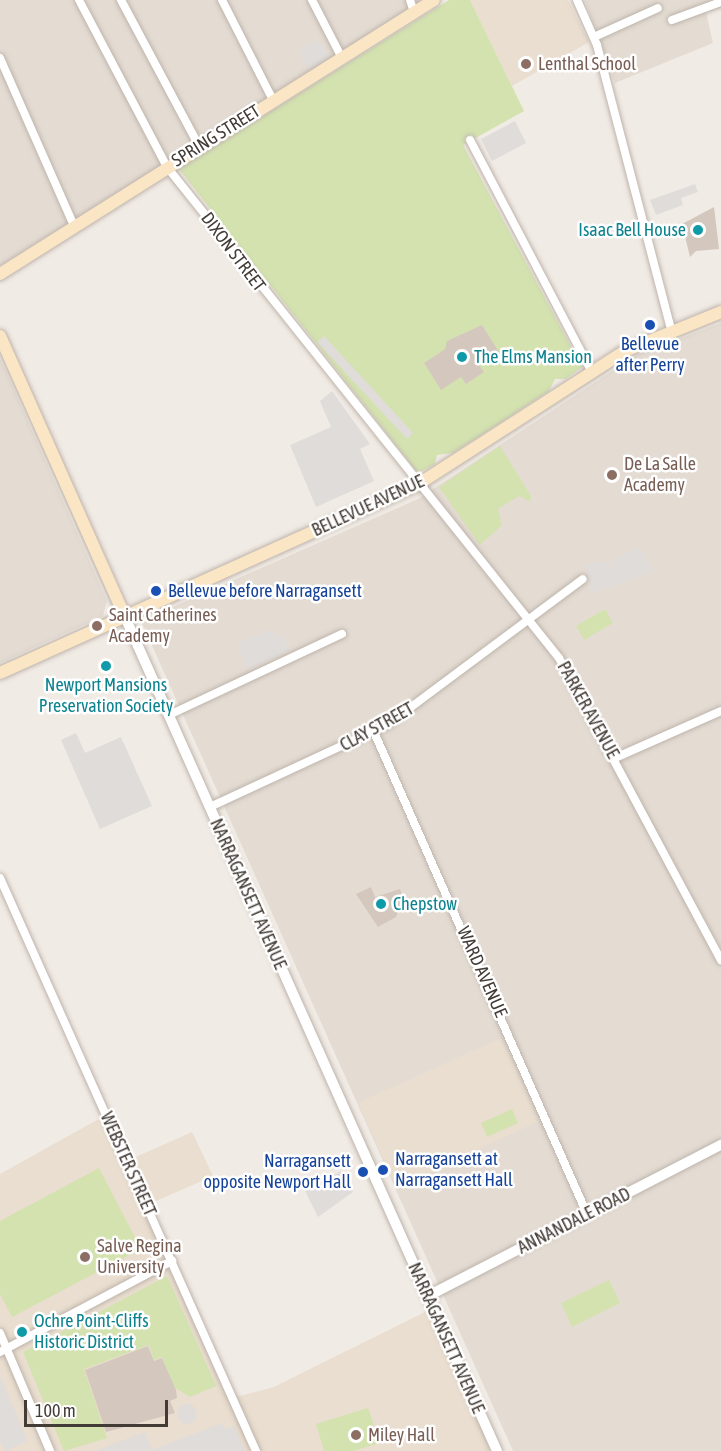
<!DOCTYPE html>
<html>
<head>
<meta charset="utf-8">
<style>
  body { margin:0 }
  #map { position:relative; width:721px; height:1451px; overflow:hidden; background:#f1ebe5; font-family:"Asap Condensed",sans-serif }
  div>[style] { position:absolute }
  .residential>* { inset:0; background:#e4dcd3 }
  .education>* { inset:0; background:#e9decf }
  .green>* { inset:0; background:#d4e2b0 }
  .parking>* { inset:0; background:#dfdcda }
  .round { border-radius:50% }
  .building>* { inset:0; background:#d4c8be }
  .roads { filter:drop-shadow(0 0 2px #beb4ab) drop-shadow(0 0 2px #beb4ab) }
  .minor>* { height:8px; margin:-4px; padding:0 4px; transform-origin:4px; border-radius:4px; background:#fff }
  .tertiary>* { height:10px; margin:-5px; padding:0 5px; transform-origin:5px; border-radius:5px; background:#fff }
  .secondary>* { height:12px; margin:-6px; padding:0 6px; transform-origin:6px; border-radius:6px; background:#fae5c5 }
  .dots>* { width:16px; height:16px; translate:-50% -50%; box-sizing:border-box; border:3px solid #fff; border-radius:50% }
  span { translate:-50% -50%; white-space:nowrap; text-align:center; line-height:1.15; -webkit-text-stroke:5px #fff; paint-order:stroke }
  .education-label { font-size:18px; color:#785e54 }
  .left { translate:0 -50%; text-align:left }
  .street-label { font-size:18px; color:#433b35 }
  .culture-label { font-size:18px; color:#0d838f }
  .right { translate:-100% -50%; text-align:right }
  .transit-label { font-size:18px; color:#164399 }
  .scale { position:absolute; left:24px; top:1400px; width:144px; height:27px; box-sizing:border-box; border:3px solid #433b35; border-top:0; padding-left:8px; font-size:18px; line-height:21px; white-space:nowrap; color:#433b35; -webkit-text-stroke:4px #fff; paint-order:stroke }
</style>
</head>
<body>
<div id="map">
  <div class="residential">
    <i style="clip-path:polygon(0 0,425px 0,0 266px)"></i>
    <i style="clip-path:polygon(585px 0,721px 0,721px 8px,706px 12px,713px 43px,615px 83px)"></i>
    <i style="clip-path:polygon(721px 323px,721px 1451px,513px 1451px,141px 621px,418px 499px,635px 356px)"></i>
    <i style="clip-path:polygon(0 358px,107px 601px,103px 616px,0 663px)"></i>
  </div>
  <div class="education">
    <i style="clip-path:polygon(470px 0,568px 0,589px 42px,512px 86px)"></i>
    <i style="clip-path:polygon(501px 1038px,539px 1121px,396px 1187px,358px 1103px)"></i>
    <i style="clip-path:polygon(106px 1115px,127px 1161px,192px 1132px,213px 1176px,147px 1205px,232px 1398px,274px 1387px,433px 1308px,497px 1451px,0 1451px,0 1174px)"></i>
  </div>
  <div class="green">
    <i style="clip-path:polygon(449px 0,470px 0,524px 111px,463px 145px,582px 367px,566px 379px,555px 379px,549px 391px,486px 432px,453px 453px,437px 455px,435px 464px,418px 473px,179px 169px)"></i>
    <i style="clip-path:polygon(500px 446px,531px 496px,530px 502px,519px 496px,498px 509px,502px 525px,480px 545px,439px 487px)"></i>
    <i style="clip-path:polygon(605px 609px,613px 623px,584px 640px,576px 626px)"></i>
    <i style="clip-path:polygon(512px 1109px,518px 1123px,487px 1137px,481px 1123px)"></i>
    <i style="clip-path:polygon(99px 1168px,141px 1249px,12px 1317px,0 1294px,0 1221px)"></i>
    <i style="clip-path:polygon(167px 1276px,216px 1386px,190px 1397px,174px 1387px,162px 1357px,154px 1360px,149px 1345px,84px 1369px,107px 1438px,64px 1451px,23px 1352px)"></i>
    <i style="clip-path:polygon(609px 1280px,620px 1303px,572px 1327px,561px 1303px)"></i>
    <i style="clip-path:polygon(368px 1408px,380px 1443px,353px 1451px,324px 1451px,316px 1424px)"></i>
  </div>
  <div class="parking">
    <i class="round" style="left:301px;top:42px;width:26px;height:26px"></i>
    <i style="clip-path:polygon(515px 121px,526px 143px,492px 161px,481px 139px)"></i>
    <i style="clip-path:polygon(695px 184px,698px 192px,681px 198px,683px 205px,656px 215px,650px 200px)"></i>
    <i style="clip-path:polygon(324px 336px,413px 433px,407px 439px,317px 342px)"></i>
    <i style="clip-path:polygon(332px 391px,370px 444px,360px 449px,374px 481px,316px 507px,290px 445px,331px 427px,320px 401px)"></i>
    <i style="clip-path:polygon(639px 547px,654px 571px,591px 593px,586px 564px,610px 561px,612px 569px,616px 567px,613px 560px)"></i>
    <i style="clip-path:polygon(272px 629px,275px 637px,282px 634px,289px 651px,248px 669px,237px 644px)"></i>
    <i style="clip-path:polygon(76px 733px,85px 753px,121px 737px,152px 806px,100px 829px,61px 740px)"></i>
    <i style="clip-path:polygon(341px 1171px,353px 1192px,318px 1217px,305px 1191px)"></i>
    <i style="clip-path:polygon(0 1376px,28px 1441px,6px 1451px,0 1443px)"></i>
    <i class="round" style="left:177px;top:1404px;width:20px;height:20px"></i>
    <i style="clip-path:polygon(222px 1423px,225px 1429px,234px 1426px,245px 1451px,95px 1451px,145px 1432px,152px 1450px)"></i>
  </div>
  <div class="building">
    <i style="clip-path:polygon(714px 207px,719px 249px,696px 251px,690px 257px,682px 224px)"></i>
    <i style="clip-path:polygon(482px 325px,499px 352px,479px 365px,484px 372px,466px 384px,461px 377px,441px 390px,424px 363px,445px 349px,447px 341px)"></i>
    <i style="clip-path:polygon(371px 887px,375px 897px,400px 889px,403px 897px,396px 917px,378px 927px,356px 894px)"></i>
    <i style="clip-path:polygon(148px 1346px,154px 1361px,162px 1358px,176px 1390px,177px 1398px,170px 1401px,175px 1413px,106px 1432px,85px 1370px)"></i>
  </div>
  <div class="roads">
    <div class="minor">
      <i style="left:79px;top:0;width:189px;rotate:62.2deg"></i>
      <i style="left:167px;top:167px;width:628px;rotate:51.4deg"></i>
      <i style="left:559px;top:658px;width:343px;rotate:61.8deg"></i>
      <i style="left:121px;top:0;width:166px;rotate:61.9deg"></i>
      <i style="left:222px;top:0;width:112px;rotate:63deg"></i>
      <i style="left:312px;top:0;width:65px;rotate:62.7deg"></i>
      <i style="left:410px;top:0;width:13px;rotate:72deg"></i>
      <i style="left:577px;top:0;width:49px;rotate:66deg"></i>
      <i style="left:597px;top:45px;width:294px;rotate:75.4deg"></i>
      <i style="left:672px;top:20px;width:52px;rotate:-20.2deg"></i>
      <i style="left:594px;top:37px;width:70px;rotate:-24.4deg"></i>
      <i style="left:0;top:58px;width:184px;rotate:66.2deg"></i>
      <i style="left:470px;top:140px;width:262px;rotate:62.3deg"></i>
      <i style="left:169px;top:715px;width:191px;rotate:-25.1deg"></i>
      <i style="left:374px;top:732px;width:527px;rotate:66.16deg"></i>
      <i style="left:615px;top:758px;width:116px;rotate:-23.9deg"></i>
      <i style="left:210px;top:807px;width:195px;rotate:-24.9deg"></i>
      <i style="left:387px;top:725px;width:244px;rotate:-36.7deg"></i>
      <i style="left:0;top:878px;width:628px;rotate:65.93deg"></i>
      <i style="left:0;top:1333px;width:128px;rotate:67deg"></i>
      <i style="left:0;top:1352px;width:195px;rotate:-27.9deg"></i>
    </div>
    <div class="tertiary">
      <i style="left:125px;top:617px;width:913px;rotate:65.96deg"></i>
      <i style="left:428px;top:1296px;width:330px;rotate:-27.3deg"></i>
    </div>
    <div class="secondary">
      <i style="left:0;top:274px;width:513px;rotate:-32.27deg"></i>
      <i style="left:0;top:336px;width:308px;rotate:66deg"></i>
      <i style="left:0;top:673px;width:457px;rotate:-24.3deg"></i>
      <i style="left:417px;top:485px;width:247px;rotate:-32.8deg"></i>
      <i style="left:625px;top:351px;width:104px;rotate:-22.1deg"></i>
    </div>
  </div>
  <div class="dots">
    <i style="left:526px;top:64px;background:#8d6e63"></i>
    <i style="left:698px;top:230px;background:#0f9aa8"></i>
    <i style="left:650px;top:325px;background:#1a4fb4"></i>
    <i style="left:462px;top:357px;background:#0f9aa8"></i>
    <i style="left:612px;top:475px;background:#8d6e63"></i>
    <i style="left:156px;top:591px;background:#1a4fb4"></i>
    <i style="left:97px;top:626px;background:#8d6e63"></i>
    <i style="left:106px;top:666px;background:#0f9aa8"></i>
    <i style="left:381px;top:904px;background:#0f9aa8"></i>
    <i style="left:383px;top:1170px;background:#1a4fb4"></i>
    <i style="left:363px;top:1172px;background:#1a4fb4"></i>
    <i style="left:85px;top:1257px;background:#8d6e63"></i>
    <i style="left:22px;top:1332px;background:#0f9aa8"></i>
    <i style="left:356px;top:1435px;background:#8d6e63"></i>
  </div>
  <div class="education-label">
    <span class="left" style="left:538px;top:64px">Lenthal School</span>
    <span class="left" style="left:624px;top:475px">De La Salle<br>Academy</span>
    <span class="left" style="left:109px;top:626px">Saint Catherines<br>Academy</span>
    <span class="left" style="left:97px;top:1257px">Salve Regina<br>University</span>
    <span class="left" style="left:368px;top:1435px">Miley Hall</span>
  </div>
  <div class="street-label">
    <span style="left:216px;top:136px;rotate:-32deg">SPRING STREET</span>
    <span style="left:233px;top:252px;rotate:53deg">DIXON STREET</span>
    <span style="left:368px;top:506px;rotate:-25deg">BELLEVUE AVENUE</span>
    <span style="left:588px;top:710px;rotate:61deg">PARKER AVENUE</span>
    <span style="left:377px;top:727px;rotate:-29deg">CLAY STREET</span>
    <span style="left:248px;top:894px;rotate:66deg">NARRAGANSETT AVENUE</span>
    <span style="left:482px;top:972px;rotate:66deg">WARD AVENUE</span>
    <span style="left:128px;top:1164px;rotate:66deg">WEBSTER STREET</span>
    <span style="left:574px;top:1221px;rotate:-27deg">ANNANDALE ROAD</span>
    <span style="left:446px;top:1338px;rotate:66deg">NARRAGANSETT AVENUE</span>
  </div>
  <div class="culture-label">
    <span class="right" style="left:686px;top:230px">Isaac Bell House</span>
    <span class="left" style="left:474px;top:357px">The Elms Mansion</span>
    <span style="left:106px;top:696px">Newport Mansions<br>Preservation Society</span>
    <span class="left" style="left:393px;top:904px">Chepstow</span>
    <span class="left" style="left:34px;top:1332px">Ochre Point-Cliffs<br>Historic District</span>
  </div>
  <div class="transit-label">
    <span style="left:650px;top:355px">Bellevue<br>after Perry</span>
    <span class="left" style="left:168px;top:591px">Bellevue before Narragansett</span>
    <span class="left" style="left:395px;top:1170px">Narragansett at<br>Narragansett Hall</span>
    <span class="right" style="left:351px;top:1172px">Narragansett<br>opposite Newport Hall</span>
  </div>
  <div class="scale">100 m</div>
</div>
</body>
</html>
